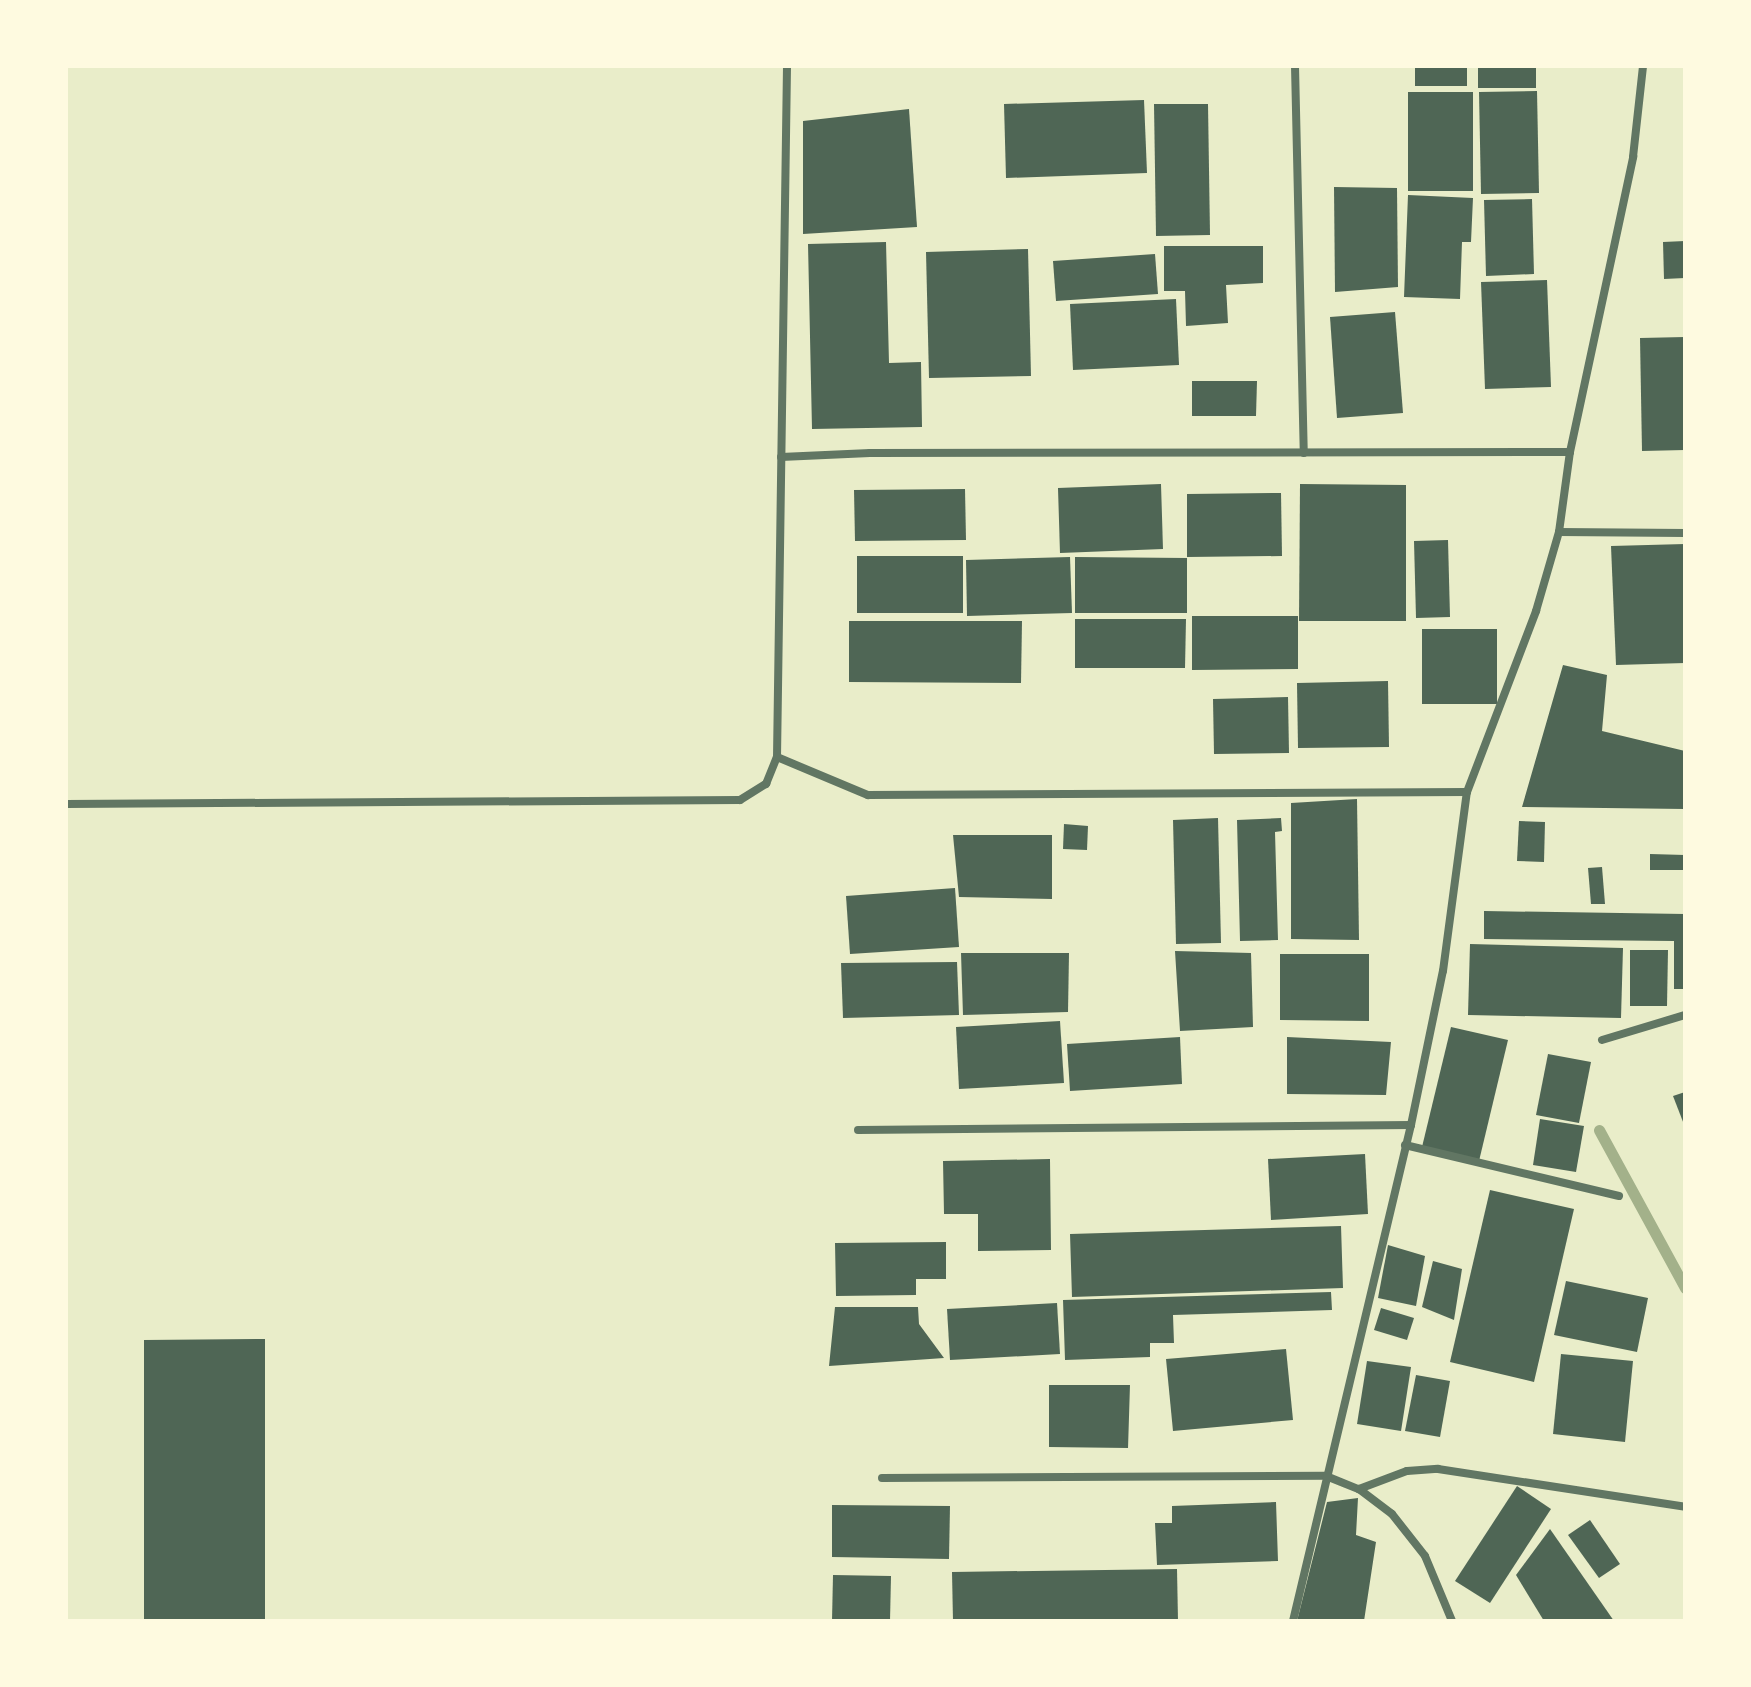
<!DOCTYPE html>
<html>
<head>
<meta charset="utf-8">
<style>
  body { margin:0 }
  #map { position:relative; width:1751px; height:1687px; overflow:hidden; background:#e9edc9; font-family:Inter,sans-serif }
  div>[style] { position:absolute }
  .stream>* { height:11px; margin:-5.5px; padding:0 5.5px; transform-origin:5.5px; border-radius:5.5px; background:#a3b18a }
  .building>* { inset:0; background:#4f6655 }
  .minor>* { height:8px; margin:-4px; padding:0 4px; transform-origin:4px; border-radius:4px; background:#617663 }
  span { translate:-50% -50%; white-space:nowrap; text-align:center; line-height:1.15; -webkit-text-stroke:8px #fefae0; paint-order:stroke }
  .frame { position:absolute; inset:0; border:68px solid #fefae0; pointer-events:none }
</style>
</head>
<body>
<div id="map">
  <div class="stream">
    <i style="left:1599px;top:1130px;width:180px;rotate:61.4deg"></i>
  </div>
  <div class="building">
    <i style="clip-path:polygon(1415px 66px,1467px 66px,1467px 86px,1415px 86px)"></i>
    <i style="clip-path:polygon(1478px 66px,1536px 66px,1536px 88px,1478px 88px)"></i>
    <i style="clip-path:polygon(1537px 91px,1539px 193px,1481px 194px,1479px 92px)"></i>
    <i style="clip-path:polygon(1408px 92px,1473px 92px,1473px 191px,1408px 191px)"></i>
    <i style="clip-path:polygon(1144px 100px,1147px 173px,1006px 178px,1004px 104px)"></i>
    <i style="clip-path:polygon(1154px 104px,1208px 104px,1210px 235px,1156px 236px)"></i>
    <i style="clip-path:polygon(909px 109px,917px 227px,803px 234px,803px 121px)"></i>
    <i style="clip-path:polygon(1334px 187px,1397px 188px,1398px 287px,1335px 292px)"></i>
    <i style="clip-path:polygon(1408px 195px,1473px 198px,1471px 242px,1462px 242px,1460px 299px,1404px 297px)"></i>
    <i style="clip-path:polygon(1532px 199px,1534px 274px,1486px 276px,1484px 200px)"></i>
    <i style="clip-path:polygon(1685px 241px,1685px 278px,1664px 279px,1663px 242px)"></i>
    <i style="clip-path:polygon(886px 242px,889px 363px,921px 362px,922px 427px,812px 429px,808px 244px)"></i>
    <i style="clip-path:polygon(1164px 246px,1263px 246px,1263px 283px,1226px 285px,1228px 323px,1186px 326px,1185px 291px,1164px 291px)"></i>
    <i style="clip-path:polygon(1028px 249px,1031px 376px,929px 378px,926px 252px)"></i>
    <i style="clip-path:polygon(1155px 254px,1158px 294px,1056px 301px,1053px 261px)"></i>
    <i style="clip-path:polygon(1547px 280px,1551px 387px,1485px 389px,1481px 282px)"></i>
    <i style="clip-path:polygon(1176px 299px,1179px 365px,1073px 370px,1070px 304px)"></i>
    <i style="clip-path:polygon(1395px 312px,1403px 413px,1337px 418px,1330px 317px)"></i>
    <i style="clip-path:polygon(1685px 337px,1685px 450px,1642px 451px,1640px 338px)"></i>
    <i style="clip-path:polygon(1192px 381px,1257px 381px,1256px 416px,1192px 416px)"></i>
    <i style="clip-path:polygon(1161px 484px,1163px 549px,1060px 553px,1058px 488px)"></i>
    <i style="clip-path:polygon(1300px 484px,1406px 485px,1406px 621px,1299px 621px)"></i>
    <i style="clip-path:polygon(965px 489px,966px 540px,855px 541px,854px 490px)"></i>
    <i style="clip-path:polygon(1281px 493px,1282px 556px,1187px 557px,1187px 494px)"></i>
    <i style="clip-path:polygon(1448px 540px,1450px 617px,1416px 618px,1414px 541px)"></i>
    <i style="clip-path:polygon(1685px 544px,1685px 663px,1616px 665px,1611px 546px)"></i>
    <i style="clip-path:polygon(857px 556px,963px 556px,963px 613px,857px 613px)"></i>
    <i style="clip-path:polygon(1070px 557px,1072px 613px,967px 616px,966px 560px)"></i>
    <i style="clip-path:polygon(1075px 557px,1187px 558px,1187px 613px,1075px 613px)"></i>
    <i style="clip-path:polygon(1192px 616px,1298px 616px,1298px 669px,1192px 670px)"></i>
    <i style="clip-path:polygon(1075px 619px,1186px 619px,1185px 668px,1075px 668px)"></i>
    <i style="clip-path:polygon(849px 621px,1022px 621px,1021px 683px,849px 682px)"></i>
    <i style="clip-path:polygon(1422px 629px,1497px 629px,1497px 704px,1422px 704px)"></i>
    <i style="clip-path:polygon(1563px 665px,1607px 675px,1602px 731px,1685px 751px,1685px 809px,1522px 807px)"></i>
    <i style="clip-path:polygon(1388px 681px,1389px 747px,1298px 748px,1297px 683px)"></i>
    <i style="clip-path:polygon(1288px 697px,1289px 753px,1214px 754px,1213px 699px)"></i>
    <i style="clip-path:polygon(1357px 799px,1359px 940px,1291px 939px,1291px 803px)"></i>
    <i style="clip-path:polygon(1218px 818px,1221px 943px,1176px 944px,1173px 820px)"></i>
    <i style="clip-path:polygon(1281px 818px,1282px 831px,1275px 832px,1278px 940px,1240px 941px,1237px 820px)"></i>
    <i style="clip-path:polygon(1519px 821px,1545px 822px,1544px 862px,1517px 861px)"></i>
    <i style="clip-path:polygon(1064px 824px,1088px 826px,1087px 850px,1063px 849px)"></i>
    <i style="clip-path:polygon(953px 835px,1052px 835px,1052px 899px,959px 897px)"></i>
    <i style="clip-path:polygon(1650px 854px,1685px 855px,1685px 870px,1650px 870px)"></i>
    <i style="clip-path:polygon(1602px 867px,1605px 904px,1591px 904px,1588px 868px)"></i>
    <i style="clip-path:polygon(955px 888px,959px 947px,850px 954px,846px 896px)"></i>
    <i style="clip-path:polygon(1484px 911px,1685px 914px,1685px 989px,1674px 989px,1674px 941px,1484px 939px)"></i>
    <i style="clip-path:polygon(1470px 944px,1623px 948px,1621px 1018px,1468px 1015px)"></i>
    <i style="clip-path:polygon(1630px 950px,1668px 950px,1667px 1006px,1630px 1006px)"></i>
    <i style="clip-path:polygon(1175px 951px,1251px 953px,1253px 1027px,1180px 1031px)"></i>
    <i style="clip-path:polygon(961px 953px,1069px 953px,1068px 1012px,963px 1015px)"></i>
    <i style="clip-path:polygon(1280px 954px,1369px 954px,1369px 1021px,1280px 1020px)"></i>
    <i style="clip-path:polygon(957px 962px,959px 1015px,843px 1018px,841px 963px)"></i>
    <i style="clip-path:polygon(1060px 1021px,1064px 1083px,959px 1089px,956px 1027px)"></i>
    <i style="clip-path:polygon(1451px 1027px,1508px 1040px,1479px 1161px,1422px 1147px)"></i>
    <i style="clip-path:polygon(1180px 1037px,1182px 1084px,1070px 1091px,1067px 1044px)"></i>
    <i style="clip-path:polygon(1287px 1037px,1391px 1042px,1386px 1095px,1287px 1094px)"></i>
    <i style="clip-path:polygon(1548px 1054px,1591px 1062px,1579px 1123px,1536px 1115px)"></i>
    <i style="clip-path:polygon(1685px 1092px,1685px 1127px,1673px 1096px)"></i>
    <i style="clip-path:polygon(1540px 1119px,1584px 1126px,1576px 1172px,1533px 1165px)"></i>
    <i style="clip-path:polygon(1365px 1154px,1368px 1214px,1271px 1220px,1268px 1159px)"></i>
    <i style="clip-path:polygon(1050px 1159px,1051px 1250px,978px 1251px,978px 1214px,944px 1214px,943px 1161px)"></i>
    <i style="clip-path:polygon(1490px 1190px,1574px 1209px,1534px 1382px,1450px 1362px)"></i>
    <i style="clip-path:polygon(1341px 1226px,1343px 1288px,1072px 1297px,1070px 1234px)"></i>
    <i style="clip-path:polygon(946px 1242px,946px 1279px,916px 1279px,916px 1295px,836px 1296px,835px 1243px)"></i>
    <i style="clip-path:polygon(1388px 1245px,1425px 1256px,1416px 1306px,1378px 1298px)"></i>
    <i style="clip-path:polygon(1433px 1261px,1462px 1269px,1454px 1320px,1422px 1307px)"></i>
    <i style="clip-path:polygon(1566px 1281px,1648px 1298px,1637px 1352px,1554px 1335px)"></i>
    <i style="clip-path:polygon(1331px 1292px,1332px 1310px,1173px 1315px,1174px 1343px,1150px 1343px,1150px 1357px,1065px 1360px,1063px 1300px)"></i>
    <i style="clip-path:polygon(1057px 1303px,1060px 1354px,950px 1360px,947px 1309px)"></i>
    <i style="clip-path:polygon(835px 1307px,918px 1307px,919px 1324px,944px 1358px,829px 1366px)"></i>
    <i style="clip-path:polygon(1381px 1308px,1414px 1318px,1407px 1340px,1374px 1330px)"></i>
    <i style="clip-path:polygon(265px 1339px,265px 1621px,144px 1621px,144px 1340px)"></i>
    <i style="clip-path:polygon(1286px 1349px,1293px 1420px,1173px 1431px,1166px 1359px)"></i>
    <i style="clip-path:polygon(1561px 1354px,1633px 1361px,1625px 1442px,1553px 1434px)"></i>
    <i style="clip-path:polygon(1367px 1361px,1411px 1367px,1401px 1431px,1357px 1424px)"></i>
    <i style="clip-path:polygon(1416px 1375px,1450px 1381px,1440px 1437px,1405px 1431px)"></i>
    <i style="clip-path:polygon(1049px 1385px,1130px 1385px,1128px 1448px,1049px 1447px)"></i>
    <i style="clip-path:polygon(1517px 1486px,1551px 1509px,1490px 1603px,1455px 1581px)"></i>
    <i style="clip-path:polygon(1358px 1498px,1356px 1535px,1376px 1542px,1364px 1621px,1297px 1621px,1327px 1502px)"></i>
    <i style="clip-path:polygon(1276px 1502px,1278px 1561px,1157px 1565px,1155px 1523px,1172px 1523px,1172px 1506px)"></i>
    <i style="clip-path:polygon(832px 1505px,950px 1506px,949px 1559px,832px 1557px)"></i>
    <i style="clip-path:polygon(1590px 1520px,1620px 1564px,1599px 1578px,1568px 1535px)"></i>
    <i style="clip-path:polygon(1550px 1529px,1614px 1621px,1544px 1621px,1516px 1575px)"></i>
    <i style="clip-path:polygon(1177px 1569px,1178px 1621px,953px 1621px,952px 1572px)"></i>
    <i style="clip-path:polygon(833px 1575px,891px 1576px,890px 1621px,832px 1621px)"></i>
  </div>
  <div class="minor">
    <i style="left:1295px;top:66px;width:387px;rotate:88.7deg"></i>
    <i style="left:781px;top:457px;width:89px;rotate:-2.6deg"></i>
    <i style="left:870px;top:453px;width:700px;rotate:-0.08deg"></i>
    <i style="left:1559px;top:532px;width:126px;rotate:0.5deg"></i>
    <i style="left:777px;top:757px;width:99px;rotate:22.7deg"></i>
    <i style="left:868px;top:795px;width:599px;rotate:-0.29deg"></i>
    <i style="left:66px;top:804px;width:674px;rotate:-0.34deg"></i>
    <i style="left:740px;top:800px;width:31px;rotate:-32deg"></i>
    <i style="left:766px;top:784px;width:29px;rotate:-68deg"></i>
    <i style="left:777px;top:757px;width:691px;rotate:-89.17deg"></i>
    <i style="left:1602px;top:1040px;width:87px;rotate:-16.8deg"></i>
    <i style="left:858px;top:1130px;width:553px;rotate:-0.52deg"></i>
    <i style="left:1405px;top:1145px;width:220px;rotate:13.4deg"></i>
    <i style="left:882px;top:1478px;width:444px;rotate:-0.3deg"></i>
    <i style="left:1326px;top:1476px;width:35px;rotate:22deg"></i>
    <i style="left:1359px;top:1489px;width:41px;rotate:37.1deg"></i>
    <i style="left:1392px;top:1514px;width:53px;rotate:51.8deg"></i>
    <i style="left:1425px;top:1556px;width:70px;rotate:67.4deg"></i>
    <i style="left:1359px;top:1489px;width:51px;rotate:-20.6deg"></i>
    <i style="left:1407px;top:1471px;width:31px;rotate:-4deg"></i>
    <i style="left:1438px;top:1469px;width:250px;rotate:8.7deg"></i>
    <i style="left:1293px;top:1621px;width:510px;rotate:-76.62deg"></i>
    <i style="left:1411px;top:1125px;width:157px;rotate:-78.3deg"></i>
    <i style="left:1443px;top:971px;width:181px;rotate:-82.4deg"></i>
    <i style="left:1467px;top:792px;width:194px;rotate:-69.1deg"></i>
    <i style="left:1536px;top:611px;width:82px;rotate:-73.8deg"></i>
    <i style="left:1559px;top:532px;width:81px;rotate:-82.2deg"></i>
    <i style="left:1570px;top:452px;width:302px;rotate:-77.9deg"></i>
    <i style="left:1633px;top:157px;width:92px;rotate:-83.7deg"></i>
  </div>
  <div class="frame"></div>
</div>
</body>
</html>
